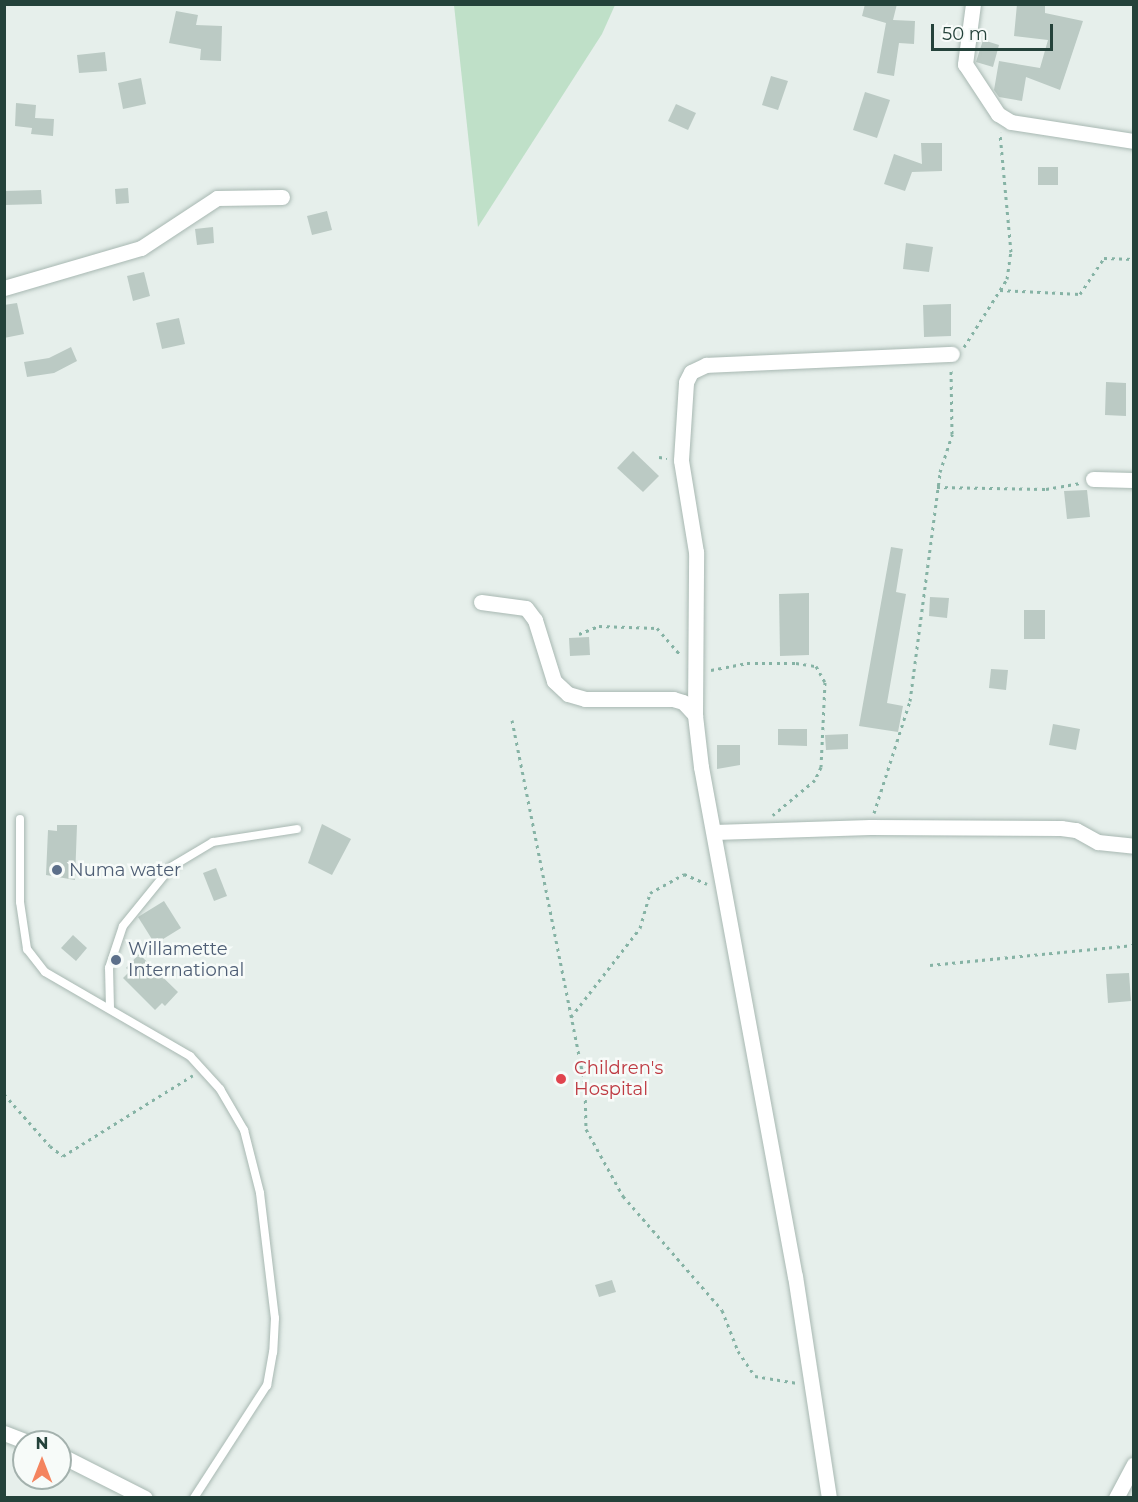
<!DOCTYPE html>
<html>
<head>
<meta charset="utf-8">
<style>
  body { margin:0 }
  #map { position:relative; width:1138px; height:1502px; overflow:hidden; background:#e6efeb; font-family:Montserrat,sans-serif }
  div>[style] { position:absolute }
  .green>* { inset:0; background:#bfe0c8 }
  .building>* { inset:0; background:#bbcac4 }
  .path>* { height:3px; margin-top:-1.5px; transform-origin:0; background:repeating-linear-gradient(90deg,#86b3a5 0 3px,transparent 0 7.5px) }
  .roads { filter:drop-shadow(0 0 2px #a8b8b2) drop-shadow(0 0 2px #a8b8b2) }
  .service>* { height:8px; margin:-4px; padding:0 4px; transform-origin:4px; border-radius:4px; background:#fff }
  .minor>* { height:15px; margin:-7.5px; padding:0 7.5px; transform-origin:7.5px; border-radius:7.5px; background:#fff }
  .dots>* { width:16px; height:16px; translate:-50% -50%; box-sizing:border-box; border:3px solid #f7fbf9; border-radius:50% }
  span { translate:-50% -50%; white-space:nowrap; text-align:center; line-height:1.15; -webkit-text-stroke:5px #f7fbf9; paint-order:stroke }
  .service-label { font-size:18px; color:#4e5e75 }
  .left { translate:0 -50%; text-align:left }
  .health-label { font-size:18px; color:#be3a42 }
  .frame { position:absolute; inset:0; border:6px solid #24423a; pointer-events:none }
  .north { position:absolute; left:12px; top:1430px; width:60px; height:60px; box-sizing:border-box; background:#f7fbf9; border:2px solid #a3b1ad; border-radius:50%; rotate:0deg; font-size:16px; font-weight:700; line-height:24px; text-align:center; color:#24423a }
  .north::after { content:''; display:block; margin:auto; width:21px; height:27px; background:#f4845f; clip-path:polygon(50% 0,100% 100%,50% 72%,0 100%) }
  .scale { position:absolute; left:931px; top:24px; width:122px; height:27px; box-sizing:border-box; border:3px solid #24423a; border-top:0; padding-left:8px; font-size:18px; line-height:21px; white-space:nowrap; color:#24423a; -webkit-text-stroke:4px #f7fbf9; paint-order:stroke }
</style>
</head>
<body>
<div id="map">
  <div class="green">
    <i style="clip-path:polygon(454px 5px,615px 5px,602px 34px,478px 227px)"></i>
  </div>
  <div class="building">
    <i style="clip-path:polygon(865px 4px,897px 4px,893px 20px,915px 21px,914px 44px,899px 43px,894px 76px,877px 73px,886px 23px,862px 16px)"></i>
    <i style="clip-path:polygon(1017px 4px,1045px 4px,1045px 13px,1083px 21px,1060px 90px,1026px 77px,1022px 101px,999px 97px,994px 90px,999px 61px,1040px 68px,1048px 40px,1014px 36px)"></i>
    <i style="clip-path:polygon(176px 11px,198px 15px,196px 25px,222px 26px,221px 61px,200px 60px,201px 49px,169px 43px)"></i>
    <i style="clip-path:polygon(983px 40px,999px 45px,993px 67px,976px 62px)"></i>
    <i style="clip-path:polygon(105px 52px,107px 71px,79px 73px,77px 55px)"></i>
    <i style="clip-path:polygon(771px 76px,788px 81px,778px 110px,762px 105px)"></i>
    <i style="clip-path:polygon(141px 78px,146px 104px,123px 109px,118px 83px)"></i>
    <i style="clip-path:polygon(865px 92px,890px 100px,877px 138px,853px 130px)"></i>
    <i style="clip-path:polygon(16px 103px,36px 105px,35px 118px,54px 119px,53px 136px,31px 134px,32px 128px,15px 126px)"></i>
    <i style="clip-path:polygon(676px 104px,696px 113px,688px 130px,668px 121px)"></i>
    <i style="clip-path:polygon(921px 143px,942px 143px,942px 171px,912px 172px,905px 191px,884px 184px,894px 154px,922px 164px)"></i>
    <i style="clip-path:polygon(1038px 167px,1058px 167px,1058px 185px,1038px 185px)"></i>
    <i style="clip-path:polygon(128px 188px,129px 203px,116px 204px,115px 189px)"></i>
    <i style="clip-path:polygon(41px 190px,42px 204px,4px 205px,4px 191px)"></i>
    <i style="clip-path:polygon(327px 211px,332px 230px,312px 235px,307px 216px)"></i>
    <i style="clip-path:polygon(213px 227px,214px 243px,197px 245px,195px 229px)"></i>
    <i style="clip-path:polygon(906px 243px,933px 247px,929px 272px,903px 269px)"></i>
    <i style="clip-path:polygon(144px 272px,150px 296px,133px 301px,127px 276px)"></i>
    <i style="clip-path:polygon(17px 303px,24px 334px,4px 338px,4px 305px)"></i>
    <i style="clip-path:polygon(951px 304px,951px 336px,924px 337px,923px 305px)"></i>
    <i style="clip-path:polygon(179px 318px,185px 344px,162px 349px,156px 323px)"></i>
    <i style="clip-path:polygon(71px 347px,77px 361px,54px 373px,27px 377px,24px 362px,49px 358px)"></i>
    <i style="clip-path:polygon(1106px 382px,1126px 383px,1126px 416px,1105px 415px)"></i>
    <i style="clip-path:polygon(633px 451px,659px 476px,643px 492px,617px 468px)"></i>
    <i style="clip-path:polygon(1087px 490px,1090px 517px,1067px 519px,1064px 491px)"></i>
    <i style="clip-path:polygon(891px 547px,903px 549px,896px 592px,906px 594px,887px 703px,903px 706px,898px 732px,859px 726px)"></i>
    <i style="clip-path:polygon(809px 593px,809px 655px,780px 656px,779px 594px)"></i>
    <i style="clip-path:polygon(930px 597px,949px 598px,947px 618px,929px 616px)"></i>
    <i style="clip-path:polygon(1024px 610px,1045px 610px,1045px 639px,1024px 639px)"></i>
    <i style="clip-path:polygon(589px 637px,590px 655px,570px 656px,569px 638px)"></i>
    <i style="clip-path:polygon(991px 669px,1008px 670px,1006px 690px,989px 688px)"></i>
    <i style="clip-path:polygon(1053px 724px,1080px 729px,1076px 750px,1049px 745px)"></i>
    <i style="clip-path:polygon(778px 729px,807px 729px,807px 746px,778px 745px)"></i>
    <i style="clip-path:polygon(848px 734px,848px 749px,826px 750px,825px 735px)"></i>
    <i style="clip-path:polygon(717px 745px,740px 745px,740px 765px,717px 769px)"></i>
    <i style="clip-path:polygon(322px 824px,351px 839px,332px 875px,308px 863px)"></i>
    <i style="clip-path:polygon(57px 825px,77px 825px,75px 880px,46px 875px,48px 830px,57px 831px)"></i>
    <i style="clip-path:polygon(216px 868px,227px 896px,214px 901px,203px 873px)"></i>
    <i style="clip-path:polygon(164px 901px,181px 928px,155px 944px,138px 917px)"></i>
    <i style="clip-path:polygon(73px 935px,87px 948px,76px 961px,61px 948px)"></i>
    <i style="clip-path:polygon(139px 954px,178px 992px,165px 1006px,162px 1003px,155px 1010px,123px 978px,130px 971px,126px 968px)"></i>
    <i style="clip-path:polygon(1129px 973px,1131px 1001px,1108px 1003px,1106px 974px)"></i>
    <i style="clip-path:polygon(612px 1280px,616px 1292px,599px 1297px,595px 1285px)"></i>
  </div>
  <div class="path">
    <i style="left:1000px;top:290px;width:80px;rotate:2.9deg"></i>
    <i style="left:1080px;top:294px;width:43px;rotate:-56.3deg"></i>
    <i style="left:1104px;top:258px;width:30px;rotate:2deg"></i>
    <i style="left:964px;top:347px;width:80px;rotate:-57.7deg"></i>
    <i style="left:1007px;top:279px;width:27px;rotate:-82deg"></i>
    <i style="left:1011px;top:252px;width:120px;rotate:-95.3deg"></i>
    <i style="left:659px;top:457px;width:8px;rotate:7deg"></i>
    <i style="left:937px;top:487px;width:109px;rotate:1.1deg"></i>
    <i style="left:1046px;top:489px;width:35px;rotate:-10deg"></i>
    <i style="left:579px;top:634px;width:22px;rotate:-22deg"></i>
    <i style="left:599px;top:626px;width:58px;rotate:2deg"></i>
    <i style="left:657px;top:628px;width:37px;rotate:49deg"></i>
    <i style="left:711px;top:670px;width:37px;rotate:-11deg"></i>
    <i style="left:747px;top:663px;width:49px"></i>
    <i style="left:796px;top:663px;width:20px;rotate:9deg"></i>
    <i style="left:816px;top:666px;width:18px;rotate:61deg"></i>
    <i style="left:825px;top:682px;width:85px;rotate:92.7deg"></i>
    <i style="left:821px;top:767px;width:14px;rotate:115deg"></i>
    <i style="left:815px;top:780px;width:55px;rotate:140.2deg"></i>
    <i style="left:512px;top:720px;width:372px;rotate:78.7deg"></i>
    <i style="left:585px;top:1085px;width:44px;rotate:88.7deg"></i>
    <i style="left:586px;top:1129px;width:77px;rotate:61.1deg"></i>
    <i style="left:623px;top:1196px;width:151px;rotate:49deg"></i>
    <i style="left:722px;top:1310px;width:44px;rotate:68.7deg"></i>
    <i style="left:738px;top:1351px;width:30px;rotate:56deg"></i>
    <i style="left:755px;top:1376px;width:43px;rotate:9.5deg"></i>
    <i style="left:874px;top:813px;width:118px;rotate:-72.2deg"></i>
    <i style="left:910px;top:701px;width:231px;rotate:-82.5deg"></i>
    <i style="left:940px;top:472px;width:40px;rotate:-72deg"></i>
    <i style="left:952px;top:434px;width:66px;rotate:-90.9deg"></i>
    <i style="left:930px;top:965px;width:205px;rotate:-5.6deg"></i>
    <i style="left:571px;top:1017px;width:113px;rotate:-52.2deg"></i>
    <i style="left:640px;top:928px;width:36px;rotate:-74deg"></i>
    <i style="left:650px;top:893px;width:39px;rotate:-29deg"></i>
    <i style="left:684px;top:874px;width:25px;rotate:23deg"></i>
    <i style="left:4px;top:1094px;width:69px;rotate:48.5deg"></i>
    <i style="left:50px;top:1146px;width:16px;rotate:38deg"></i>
    <i style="left:63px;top:1156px;width:153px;rotate:-31.9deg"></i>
  </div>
  <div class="roads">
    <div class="service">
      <i style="left:20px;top:819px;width:83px;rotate:90deg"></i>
      <i style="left:20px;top:902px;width:48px;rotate:81.5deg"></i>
      <i style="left:27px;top:949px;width:29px;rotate:52deg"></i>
      <i style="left:45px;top:972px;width:168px;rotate:30.1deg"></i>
      <i style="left:190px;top:1056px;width:45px;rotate:47.7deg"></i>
      <i style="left:220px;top:1089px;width:48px;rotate:59.7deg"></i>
      <i style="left:244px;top:1130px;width:65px;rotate:75.7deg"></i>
      <i style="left:260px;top:1193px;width:126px;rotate:83.2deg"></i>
      <i style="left:275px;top:1318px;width:34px;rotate:93deg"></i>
      <i style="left:273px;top:1352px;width:34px;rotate:100deg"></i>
      <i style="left:267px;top:1385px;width:135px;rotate:122.9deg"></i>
      <i style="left:110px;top:1008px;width:40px;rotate:-91.4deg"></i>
      <i style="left:109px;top:968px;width:44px;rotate:-71.6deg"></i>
      <i style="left:123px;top:926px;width:76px;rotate:-50.9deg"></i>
      <i style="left:171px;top:867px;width:49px;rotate:-30.8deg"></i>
      <i style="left:213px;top:842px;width:85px;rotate:-8.8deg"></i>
    </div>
    <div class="minor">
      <i style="left:973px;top:4px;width:61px;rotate:97.6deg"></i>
      <i style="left:965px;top:64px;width:60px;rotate:56.6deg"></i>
      <i style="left:998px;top:114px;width:15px;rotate:32deg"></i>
      <i style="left:1011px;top:122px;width:124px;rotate:8.8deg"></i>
      <i style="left:4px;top:288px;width:143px;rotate:-16.3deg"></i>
      <i style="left:141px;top:248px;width:91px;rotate:-33.3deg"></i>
      <i style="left:217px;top:198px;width:65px;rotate:-0.9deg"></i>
      <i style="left:1093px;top:479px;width:41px;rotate:1.4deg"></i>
      <i style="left:481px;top:602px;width:45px;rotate:7.6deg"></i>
      <i style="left:526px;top:608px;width:15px;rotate:53deg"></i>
      <i style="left:535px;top:620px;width:64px;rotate:72.7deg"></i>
      <i style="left:554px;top:681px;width:19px;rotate:43deg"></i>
      <i style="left:568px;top:694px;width:18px;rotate:16deg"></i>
      <i style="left:585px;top:699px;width:88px"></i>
      <i style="left:673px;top:699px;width:10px;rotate:17deg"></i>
      <i style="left:683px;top:702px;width:18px;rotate:47deg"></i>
      <i style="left:714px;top:832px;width:156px;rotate:-1.8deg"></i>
      <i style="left:870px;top:827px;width:191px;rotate:0.3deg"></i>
      <i style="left:1061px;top:828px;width:15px;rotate:8deg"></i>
      <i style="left:1076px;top:830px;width:25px;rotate:29deg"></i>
      <i style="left:1098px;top:842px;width:36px;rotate:6deg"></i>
      <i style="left:4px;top:1433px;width:25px;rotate:21deg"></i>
      <i style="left:60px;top:1455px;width:95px;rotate:26.8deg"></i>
      <i style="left:829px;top:1498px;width:224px;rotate:-98.7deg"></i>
      <i style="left:795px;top:1277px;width:519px;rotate:-100.44deg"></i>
      <i style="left:701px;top:767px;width:52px;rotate:-96.6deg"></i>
      <i style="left:695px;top:715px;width:163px;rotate:-89.6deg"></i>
      <i style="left:696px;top:552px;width:93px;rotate:-99.3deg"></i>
      <i style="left:681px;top:460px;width:78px;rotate:-86.3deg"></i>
      <i style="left:686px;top:382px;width:11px;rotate:-63deg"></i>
      <i style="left:691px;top:372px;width:17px;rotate:-25deg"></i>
      <i style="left:706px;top:365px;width:246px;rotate:-2.6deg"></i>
      <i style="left:1116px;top:1498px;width:38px;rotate:-62deg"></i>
    </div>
  </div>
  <div class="dots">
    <i style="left:57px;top:870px;background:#5c6f8a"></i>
    <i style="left:116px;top:960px;background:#5c6f8a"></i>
    <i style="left:561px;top:1079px;background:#e0444e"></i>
  </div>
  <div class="service-label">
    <span class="left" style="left:69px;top:870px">Numa water</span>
    <span class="left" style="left:128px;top:960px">Willamette<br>International</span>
  </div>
  <div class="health-label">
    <span class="left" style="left:574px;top:1079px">Children's<br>Hospital</span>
  </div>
  <div class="frame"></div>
  <div class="north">N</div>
  <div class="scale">50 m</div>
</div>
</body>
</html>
